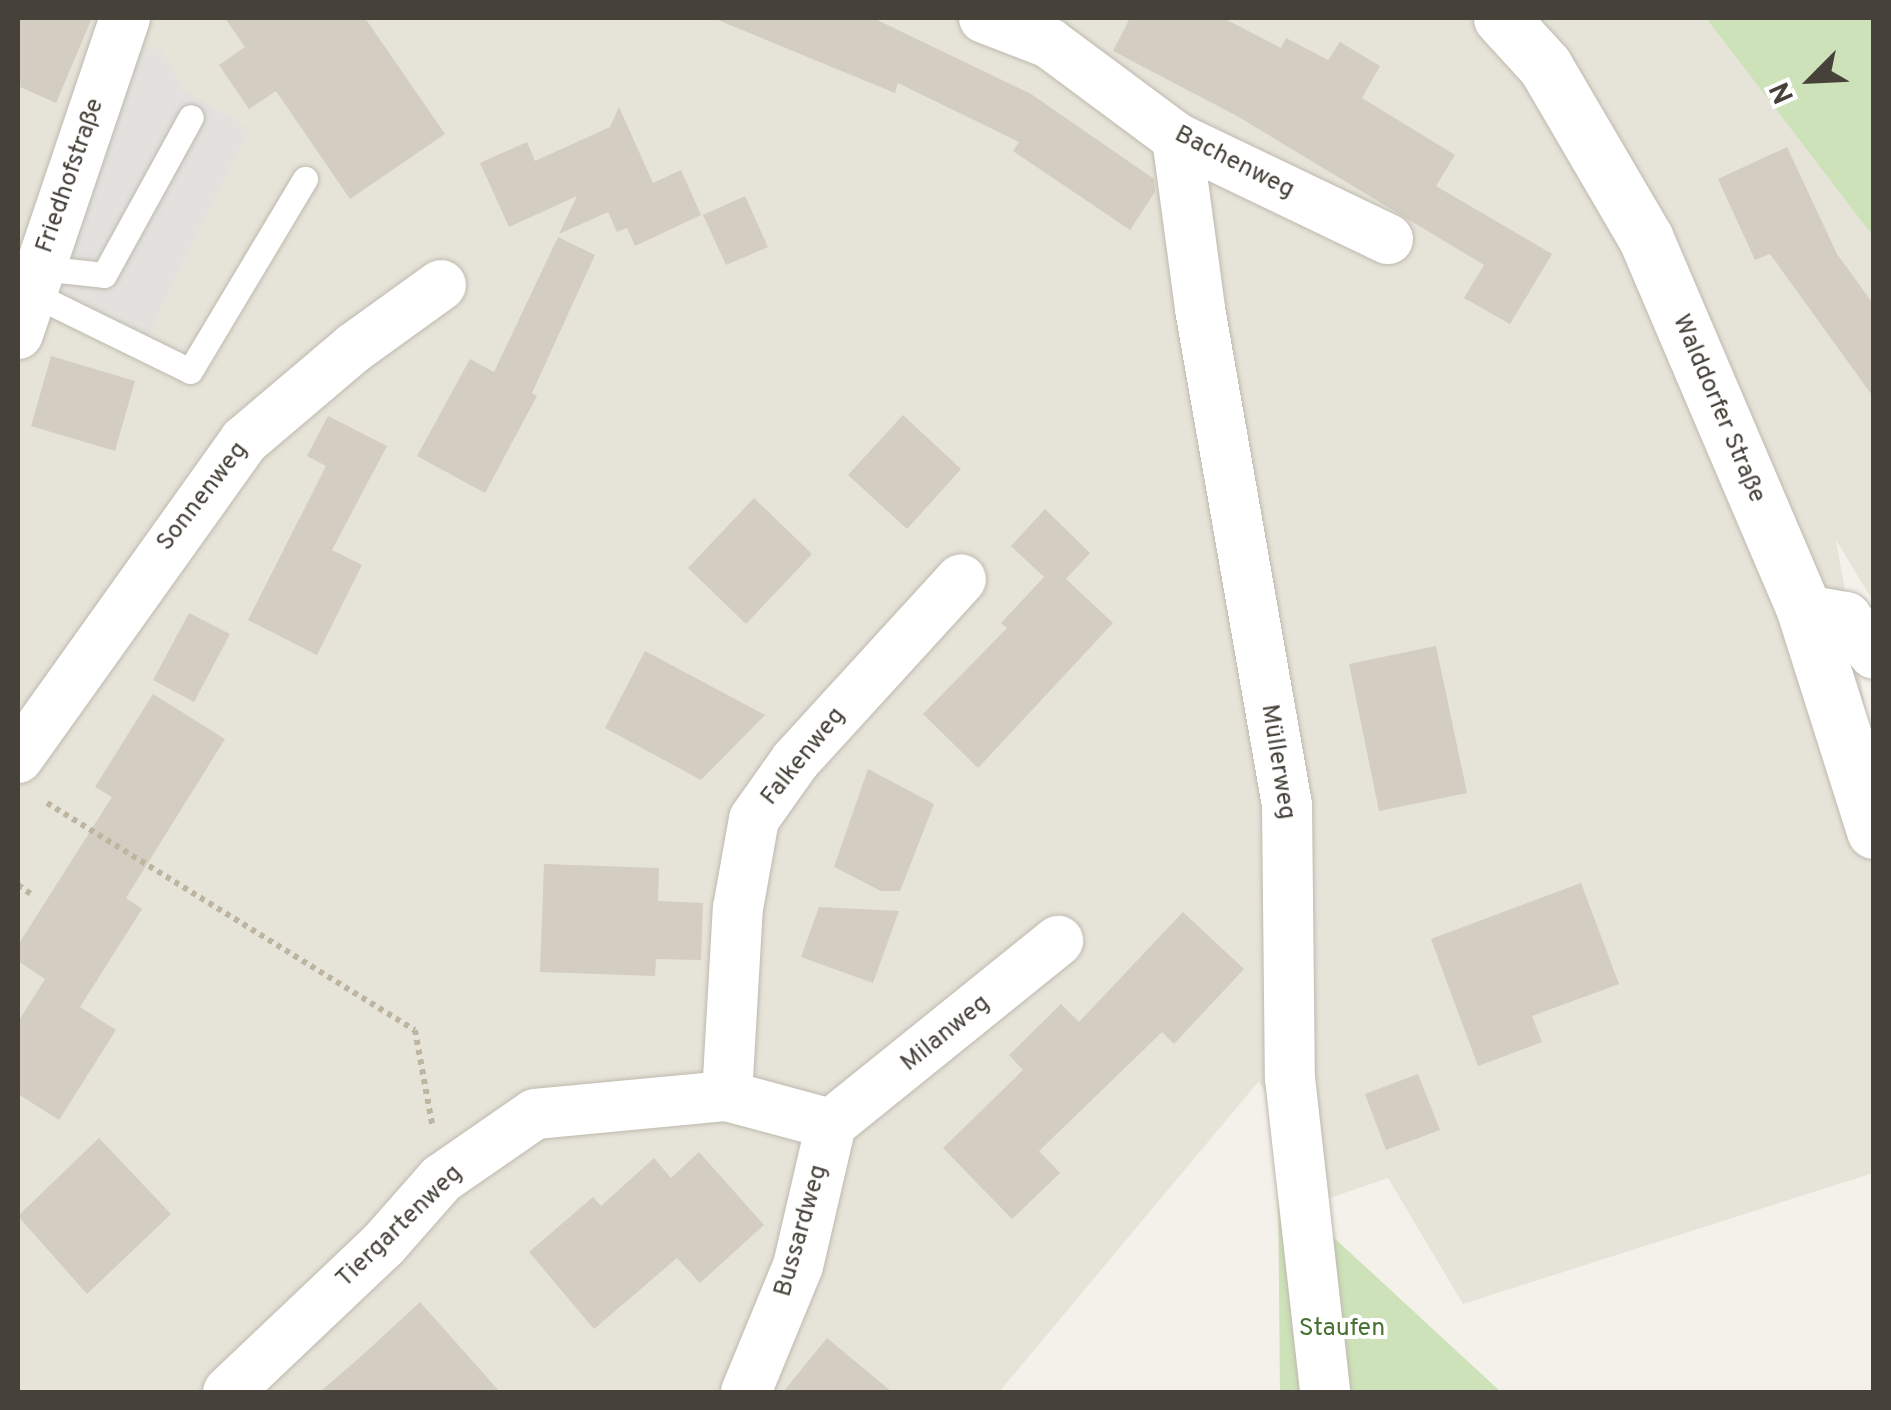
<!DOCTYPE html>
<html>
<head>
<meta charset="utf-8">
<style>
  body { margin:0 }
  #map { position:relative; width:1891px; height:1410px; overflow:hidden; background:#f3f1ea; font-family:Overpass,sans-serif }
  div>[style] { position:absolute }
  .residential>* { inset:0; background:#e6e3d9 }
  .green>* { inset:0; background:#cde2b8 }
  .parking>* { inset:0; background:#e2e1de }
  .building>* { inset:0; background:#d4cdc1 }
  .path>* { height:6px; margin-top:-3px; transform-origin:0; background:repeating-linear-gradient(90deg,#beb5a1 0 5px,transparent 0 10px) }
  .roads { filter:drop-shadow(0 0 2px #beb9ae) drop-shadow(0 0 2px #beb9ae) }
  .service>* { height:25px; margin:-12.5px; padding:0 12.5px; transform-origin:12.5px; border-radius:12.5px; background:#fff }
  .minor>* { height:50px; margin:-25px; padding:0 25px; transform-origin:25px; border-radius:25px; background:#fff }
  .tertiary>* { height:55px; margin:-27.5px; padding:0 27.5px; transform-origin:27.5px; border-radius:27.5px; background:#fff }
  span { translate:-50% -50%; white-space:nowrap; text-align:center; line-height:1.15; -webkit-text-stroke:8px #fff; paint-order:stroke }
  .street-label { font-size:25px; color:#464239 }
  .park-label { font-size:25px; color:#477233 }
  .frame { position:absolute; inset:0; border:20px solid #464239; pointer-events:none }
  .north { position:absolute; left:1761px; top:30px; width:100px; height:100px; -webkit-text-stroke:8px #fff; paint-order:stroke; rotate:246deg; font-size:28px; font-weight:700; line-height:40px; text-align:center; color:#464239 }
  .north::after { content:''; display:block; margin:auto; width:35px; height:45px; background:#464239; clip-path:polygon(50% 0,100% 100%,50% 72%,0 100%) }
</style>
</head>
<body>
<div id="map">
  <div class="residential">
    <i style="clip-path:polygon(18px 18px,1706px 18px,1873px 236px,1873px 601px,1836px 540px,1873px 751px,1873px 1173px,1463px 1304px,1388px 1178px,1324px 1200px,1259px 1081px,999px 1392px,18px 1392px)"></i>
  </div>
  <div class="green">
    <i style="clip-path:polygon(1706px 18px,1873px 18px,1873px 236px,1869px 231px)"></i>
    <i style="clip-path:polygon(1278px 1186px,1501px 1392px,1280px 1392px)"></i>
  </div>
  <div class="parking">
    <i style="clip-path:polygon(118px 38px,162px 51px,184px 90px,249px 129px,146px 339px,37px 279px)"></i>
  </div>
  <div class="building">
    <i style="clip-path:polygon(18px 18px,92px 18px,56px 103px,18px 86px)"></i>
    <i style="clip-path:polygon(225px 18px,365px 18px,445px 134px,350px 199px,276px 91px,249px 109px,219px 65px,245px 47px)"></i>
    <i style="clip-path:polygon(713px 18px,873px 18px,1031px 94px,1154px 179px,1155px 192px,1130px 230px,1013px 151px,1019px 142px,898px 83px,895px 93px)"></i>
    <i style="clip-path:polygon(1130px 18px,1223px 18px,1281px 48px,1286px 38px,1328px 60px,1340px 42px,1380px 66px,1362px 98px,1455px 155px,1436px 186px,1552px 254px,1510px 324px,1464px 298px,1484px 265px,1237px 116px,1113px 51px)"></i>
    <i style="clip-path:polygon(619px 107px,653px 183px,681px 170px,701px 215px,635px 246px,627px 228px,617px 232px,608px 212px,559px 234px,577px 196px,509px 227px,480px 163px,527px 142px,535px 161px,610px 127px)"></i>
    <i style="clip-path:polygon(1787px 147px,1837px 254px,1874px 305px,1874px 398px,1770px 254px,1755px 260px,1718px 179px)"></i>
    <i style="clip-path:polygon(745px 196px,768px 247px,726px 265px,703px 215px)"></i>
    <i style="clip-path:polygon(558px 237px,595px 255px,532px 393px,537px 396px,485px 493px,417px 456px,470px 359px,494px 372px)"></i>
    <i style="clip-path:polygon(51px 356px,135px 381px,115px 451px,31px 426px)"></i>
    <i style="clip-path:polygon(903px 415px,961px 469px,907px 529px,848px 475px)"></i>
    <i style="clip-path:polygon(328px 416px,387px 446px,332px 550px,362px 565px,317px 655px,248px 620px,326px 466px,307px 456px)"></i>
    <i style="clip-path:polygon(754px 498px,812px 554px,746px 624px,688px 568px)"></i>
    <i style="clip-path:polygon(1045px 509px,1090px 553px,1066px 579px,1113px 623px,978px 768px,923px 714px,1007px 628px,1001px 623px,1044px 577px,1011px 546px)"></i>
    <i style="clip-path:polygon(189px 613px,230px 634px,194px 702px,153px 680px)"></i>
    <i style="clip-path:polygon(1436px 646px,1467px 793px,1379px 811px,1349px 664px)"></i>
    <i style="clip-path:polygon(645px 651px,765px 715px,701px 780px,605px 728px)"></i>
    <i style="clip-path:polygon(153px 694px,225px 739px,126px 898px,142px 909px,80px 1007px,116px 1030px,59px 1120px,18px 1094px,18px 1022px,45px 979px,18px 961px,18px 945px,112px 797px,95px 787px)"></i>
    <i style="clip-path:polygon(868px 769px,934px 804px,900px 891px,881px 891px,834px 867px)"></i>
    <i style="clip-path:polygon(544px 864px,659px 868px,658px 901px,703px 903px,701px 960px,656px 959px,655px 976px,540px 972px)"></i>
    <i style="clip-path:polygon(1581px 883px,1619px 984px,1532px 1016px,1542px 1042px,1478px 1066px,1431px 939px)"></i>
    <i style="clip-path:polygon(819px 907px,899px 911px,873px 983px,801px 957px)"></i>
    <i style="clip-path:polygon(1183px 912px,1244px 969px,1174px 1044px,1162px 1032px,1039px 1151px,1060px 1173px,1012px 1219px,943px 1148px,1023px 1070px,1009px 1055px,1061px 1004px,1079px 1022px)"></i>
    <i style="clip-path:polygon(1418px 1074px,1440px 1130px,1386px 1150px,1365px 1094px)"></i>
    <i style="clip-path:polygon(99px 1138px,171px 1214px,87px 1294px,18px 1216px)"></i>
    <i style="clip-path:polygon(699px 1152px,764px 1225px,700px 1283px,677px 1258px,594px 1329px,529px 1252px,593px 1197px,601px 1206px,654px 1158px,671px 1178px)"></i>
    <i style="clip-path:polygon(420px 1302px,500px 1392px,320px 1392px,367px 1351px)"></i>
    <i style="clip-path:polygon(827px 1338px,892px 1392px,783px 1392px)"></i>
  </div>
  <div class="path">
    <i style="left:47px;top:803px;width:432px;rotate:31.7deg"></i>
    <i style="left:415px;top:1030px;width:96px;rotate:79.7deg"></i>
    <i style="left:18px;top:885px;width:19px;rotate:35deg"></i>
  </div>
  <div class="roads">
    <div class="service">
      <i style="left:40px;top:268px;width:64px;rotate:6.2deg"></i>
      <i style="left:104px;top:275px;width:180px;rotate:-61.2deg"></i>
      <i style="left:31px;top:293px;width:177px;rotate:26.1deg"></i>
      <i style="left:190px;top:371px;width:224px;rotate:-59.1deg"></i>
    </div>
    <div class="minor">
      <i style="left:984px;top:18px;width:70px;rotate:21deg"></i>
      <i style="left:1049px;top:43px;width:159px;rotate:36.6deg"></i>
      <i style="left:1177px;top:138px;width:234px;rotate:25.6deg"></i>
      <i style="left:1177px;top:138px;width:173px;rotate:82.3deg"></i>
      <i style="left:1200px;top:309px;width:504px;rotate:80.05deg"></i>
      <i style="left:1287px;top:805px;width:273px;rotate:89.4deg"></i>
      <i style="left:1290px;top:1078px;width:316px;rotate:83.6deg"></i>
      <i style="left:18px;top:334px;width:334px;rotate:-71.3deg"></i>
      <i style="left:1804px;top:610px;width:43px;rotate:9.5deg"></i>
      <i style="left:1846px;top:617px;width:46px;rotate:52.9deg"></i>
      <i style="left:18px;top:758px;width:389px;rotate:-54.5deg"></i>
      <i style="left:244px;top:441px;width:145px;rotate:-40.3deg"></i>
      <i style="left:355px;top:347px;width:106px;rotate:-35.8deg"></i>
      <i style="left:727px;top:1096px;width:188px;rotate:-86.7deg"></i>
      <i style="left:738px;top:908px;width:90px;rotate:-79.8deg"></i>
      <i style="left:754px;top:819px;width:71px;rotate:-54.7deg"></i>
      <i style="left:795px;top:761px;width:246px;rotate:-47.6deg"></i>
      <i style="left:831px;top:1124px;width:292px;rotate:-38.9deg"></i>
      <i style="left:228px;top:1392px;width:214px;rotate:-43.5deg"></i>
      <i style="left:383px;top:1245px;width:88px;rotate:-48.7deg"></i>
      <i style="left:441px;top:1179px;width:114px;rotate:-34.7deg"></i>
      <i style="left:535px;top:1114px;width:193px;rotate:-5.4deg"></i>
      <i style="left:727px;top:1096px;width:108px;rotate:15.1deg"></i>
      <i style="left:746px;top:1392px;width:136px;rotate:-67.6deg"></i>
      <i style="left:798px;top:1266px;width:146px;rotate:-76.9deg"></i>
    </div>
    <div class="tertiary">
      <i style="left:1501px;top:18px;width:65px;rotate:47.5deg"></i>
      <i style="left:1545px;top:66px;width:200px;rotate:59.7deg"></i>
      <i style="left:1646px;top:239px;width:403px;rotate:66.9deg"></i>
      <i style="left:1804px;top:610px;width:232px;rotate:72.4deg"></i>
    </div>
  </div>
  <div class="street-label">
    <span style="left:1234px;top:163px;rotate:27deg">Bachenweg</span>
    <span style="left:71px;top:176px;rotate:-71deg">Friedhofstraße</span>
    <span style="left:1718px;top:409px;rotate:67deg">Walddorfer Straße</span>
    <span style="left:203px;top:497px;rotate:-52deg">Sonnenweg</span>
    <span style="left:804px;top:757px;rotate:-51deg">Falkenweg</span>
    <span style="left:1277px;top:762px;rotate:81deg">Müllerweg</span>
    <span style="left:946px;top:1034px;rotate:-39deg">Milanweg</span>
    <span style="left:400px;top:1227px;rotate:-44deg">Tiergartenweg</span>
    <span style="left:802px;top:1231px;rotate:-74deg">Bussardweg</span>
  </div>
  <div class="park-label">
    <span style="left:1342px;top:1329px">Staufen</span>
  </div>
  <div class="frame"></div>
  <div class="north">N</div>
</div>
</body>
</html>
